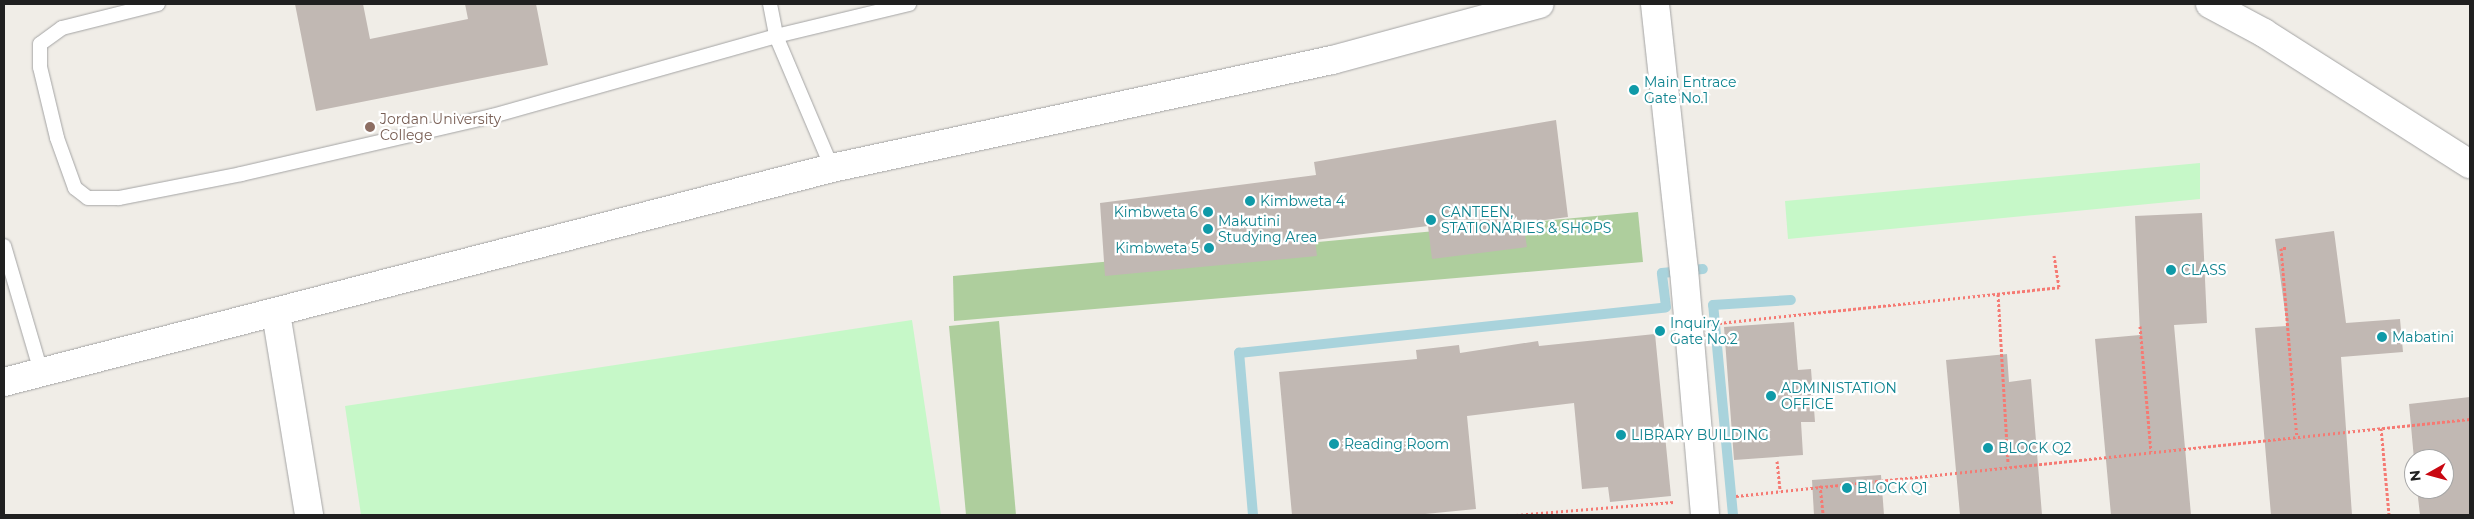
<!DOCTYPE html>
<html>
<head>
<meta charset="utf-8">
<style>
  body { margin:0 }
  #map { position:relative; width:2474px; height:519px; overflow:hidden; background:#f0ede7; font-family:Montserrat,sans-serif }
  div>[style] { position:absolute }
  .forest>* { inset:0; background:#aece9d }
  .park>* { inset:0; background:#c6f8c8 }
  .stream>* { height:10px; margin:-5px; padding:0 5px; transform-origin:5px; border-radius:5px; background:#a9d3dc }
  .building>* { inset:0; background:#c1b8b3 }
  .path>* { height:3px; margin-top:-1.5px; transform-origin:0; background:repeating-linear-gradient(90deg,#f57a73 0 2.5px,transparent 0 5px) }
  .roads { filter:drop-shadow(0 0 1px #a4a4a4) drop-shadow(0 0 1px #a4a4a4) }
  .service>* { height:14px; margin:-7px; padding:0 7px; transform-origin:7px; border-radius:7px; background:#fff }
  .minor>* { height:28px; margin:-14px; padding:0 14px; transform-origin:14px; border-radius:14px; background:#fff }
  .dots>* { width:14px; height:14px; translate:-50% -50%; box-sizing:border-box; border:2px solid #fff; border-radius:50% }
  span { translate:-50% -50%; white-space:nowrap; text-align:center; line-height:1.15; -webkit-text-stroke:4.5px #fff; paint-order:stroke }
  .culture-label { font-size:14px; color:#0d838f }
  .left { translate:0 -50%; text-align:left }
  .right { translate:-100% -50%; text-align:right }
  .education-label { font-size:14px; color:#785e54 }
  .frame { position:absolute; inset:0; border:5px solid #202020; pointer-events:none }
  .north { position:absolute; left:2404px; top:449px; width:50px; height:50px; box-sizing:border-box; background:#fff; border:1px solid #a6a6a6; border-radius:50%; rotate:263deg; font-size:14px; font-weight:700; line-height:20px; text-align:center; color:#202020 }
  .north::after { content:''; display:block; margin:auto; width:18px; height:22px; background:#c90711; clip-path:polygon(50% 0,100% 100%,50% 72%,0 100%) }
</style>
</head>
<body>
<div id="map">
  <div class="forest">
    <i style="clip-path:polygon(1638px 212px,1643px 262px,954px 321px,953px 276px)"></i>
    <i style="clip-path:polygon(999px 321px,1016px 515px,966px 515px,949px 326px)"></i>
  </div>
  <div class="park">
    <i style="clip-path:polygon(2200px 163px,2200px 199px,1788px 239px,1785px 201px)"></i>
    <i style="clip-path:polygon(912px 320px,941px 515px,361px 515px,345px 406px)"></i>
  </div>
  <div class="stream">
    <i style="left:1253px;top:515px;width:163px;rotate:-94.9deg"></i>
    <i style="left:1239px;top:353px;width:429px;rotate:-6.1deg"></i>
    <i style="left:1666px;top:307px;width:34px;rotate:-97deg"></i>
    <i style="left:1662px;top:273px;width:41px;rotate:-5.6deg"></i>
    <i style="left:1733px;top:515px;width:211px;rotate:-95.4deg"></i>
    <i style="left:1713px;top:305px;width:78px;rotate:-3.7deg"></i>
  </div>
  <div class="building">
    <i style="clip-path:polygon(295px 4px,363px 4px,370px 39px,468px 19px,465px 4px,536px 4px,548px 65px,316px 111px)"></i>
    <i style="clip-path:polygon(1556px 120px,1568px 217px,1523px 223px,1527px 247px,1432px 259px,1428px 226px,1315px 240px,1317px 256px,1105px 276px,1100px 203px,1316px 175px,1314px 162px)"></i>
    <i style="clip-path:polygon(2202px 213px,2207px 323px,2174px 325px,2191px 515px,2111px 515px,2095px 339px,2140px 335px,2135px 216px)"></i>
    <i style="clip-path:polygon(2334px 231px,2346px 323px,2400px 319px,2403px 352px,2341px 357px,2352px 515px,2271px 515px,2255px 328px,2287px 326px,2275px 239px)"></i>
    <i style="clip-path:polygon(1794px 322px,1798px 370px,1811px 369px,1815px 422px,1801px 422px,1803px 455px,1734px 460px,1724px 327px)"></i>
    <i style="clip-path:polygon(1655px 334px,1671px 496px,1610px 502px,1608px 487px,1582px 489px,1574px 403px,1467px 416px,1476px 509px,1415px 515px,1292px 515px,1279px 372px,1417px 359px,1416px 350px,1459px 345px,1460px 353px,1538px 341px,1539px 346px)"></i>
    <i style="clip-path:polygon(2007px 354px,2009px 382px,2031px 379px,2042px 515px,1960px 515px,1946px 360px)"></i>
    <i style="clip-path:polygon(2470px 397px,2470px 515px,2420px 515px,2417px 489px,2444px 489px,2444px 459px,2414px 459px,2409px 404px)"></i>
    <i style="clip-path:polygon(1881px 475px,1884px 515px,1814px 515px,1812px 480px)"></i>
  </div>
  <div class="path">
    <i style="left:2286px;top:248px;width:5px;rotate:180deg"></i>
    <i style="left:2281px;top:248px;width:190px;rotate:85.2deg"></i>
    <i style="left:1998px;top:294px;width:170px;rotate:86.6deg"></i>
    <i style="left:1719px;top:323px;width:342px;rotate:-6deg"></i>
    <i style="left:2059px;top:287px;width:32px;rotate:-99deg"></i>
    <i style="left:2140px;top:326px;width:126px;rotate:85deg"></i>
    <i style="left:2381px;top:428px;width:87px;rotate:84.7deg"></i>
    <i style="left:1777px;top:461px;width:30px;rotate:84deg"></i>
    <i style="left:1820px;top:485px;width:30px;rotate:84deg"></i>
    <i style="left:1736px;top:496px;width:738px;rotate:-5.99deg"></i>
    <i style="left:1516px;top:515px;width:158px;rotate:-4.7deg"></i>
  </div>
  <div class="roads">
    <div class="service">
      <i style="left:158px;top:4px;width:99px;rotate:166deg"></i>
      <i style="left:62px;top:28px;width:27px;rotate:144deg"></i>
      <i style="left:40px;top:44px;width:23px;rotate:90deg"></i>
      <i style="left:40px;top:67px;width:73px;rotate:76.5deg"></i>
      <i style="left:57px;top:138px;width:53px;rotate:70.2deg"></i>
      <i style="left:75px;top:188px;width:16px;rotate:38deg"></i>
      <i style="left:88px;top:198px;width:31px"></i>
      <i style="left:119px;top:198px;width:124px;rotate:-11.1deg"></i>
      <i style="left:241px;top:174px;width:258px;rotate:-13deg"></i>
      <i style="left:492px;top:116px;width:295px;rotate:-15.7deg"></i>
      <i style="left:776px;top:36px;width:137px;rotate:-13.5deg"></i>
      <i style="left:770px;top:4px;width:33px;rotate:79deg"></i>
      <i style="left:776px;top:36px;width:143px;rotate:67deg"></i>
      <i style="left:4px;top:246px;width:134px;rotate:73.6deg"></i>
    </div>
    <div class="minor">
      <i style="left:1655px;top:4px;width:268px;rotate:83.8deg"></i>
      <i style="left:1684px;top:270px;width:246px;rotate:85.1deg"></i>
      <i style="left:2210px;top:4px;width:61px;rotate:28.2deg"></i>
      <i style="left:2264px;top:33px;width:244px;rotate:32.5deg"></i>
      <i style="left:276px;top:313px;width:205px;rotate:80.7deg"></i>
      <i style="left:4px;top:382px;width:855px;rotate:-14.49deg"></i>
      <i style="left:832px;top:168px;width:512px;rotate:-12.19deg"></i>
      <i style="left:1332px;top:60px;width:215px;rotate:-15.1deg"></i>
    </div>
  </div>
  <div class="dots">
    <i style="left:1634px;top:90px;background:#0f9aa8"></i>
    <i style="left:370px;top:127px;background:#8d6e63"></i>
    <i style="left:1250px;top:201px;background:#0f9aa8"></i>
    <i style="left:1208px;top:212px;background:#0f9aa8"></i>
    <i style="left:1431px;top:220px;background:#0f9aa8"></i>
    <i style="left:1208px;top:229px;background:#0f9aa8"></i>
    <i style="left:1209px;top:248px;background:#0f9aa8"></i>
    <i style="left:2171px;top:270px;background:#0f9aa8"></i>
    <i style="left:1660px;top:331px;background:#0f9aa8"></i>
    <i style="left:2382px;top:337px;background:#0f9aa8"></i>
    <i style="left:1771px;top:396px;background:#0f9aa8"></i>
    <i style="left:1621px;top:435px;background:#0f9aa8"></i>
    <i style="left:1334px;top:444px;background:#0f9aa8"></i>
    <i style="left:1988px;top:448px;background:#0f9aa8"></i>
    <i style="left:1847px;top:488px;background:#0f9aa8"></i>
  </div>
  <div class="culture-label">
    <span class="left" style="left:1644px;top:90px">Main Entrace<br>Gate No.1</span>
    <span class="left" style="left:1260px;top:201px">Kimbweta 4</span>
    <span class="right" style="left:1198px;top:212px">Kimbweta 6</span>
    <span class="left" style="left:1441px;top:220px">CANTEEN,<br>STATIONARIES &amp; SHOPS</span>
    <span class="left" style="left:1218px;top:229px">Makutini<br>Studying Area</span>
    <span class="right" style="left:1199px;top:248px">Kimbweta 5</span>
    <span class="left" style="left:2181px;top:270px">CLASS</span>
    <span class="left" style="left:1670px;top:331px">Inquiry<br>Gate No.2</span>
    <span class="left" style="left:2392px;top:337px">Mabatini</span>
    <span class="left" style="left:1781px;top:396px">ADMINISTATION<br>OFFICE</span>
    <span class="left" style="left:1631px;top:435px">LIBRARY BUILDING</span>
    <span class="left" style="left:1344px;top:444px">Reading Room</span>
    <span class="left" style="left:1998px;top:448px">BLOCK Q2</span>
    <span class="left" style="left:1857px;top:488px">BLOCK Q1</span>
  </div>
  <div class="education-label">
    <span class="left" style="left:380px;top:127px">Jordan University<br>College</span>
  </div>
  <div class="frame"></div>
  <div class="north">N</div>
</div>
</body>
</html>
